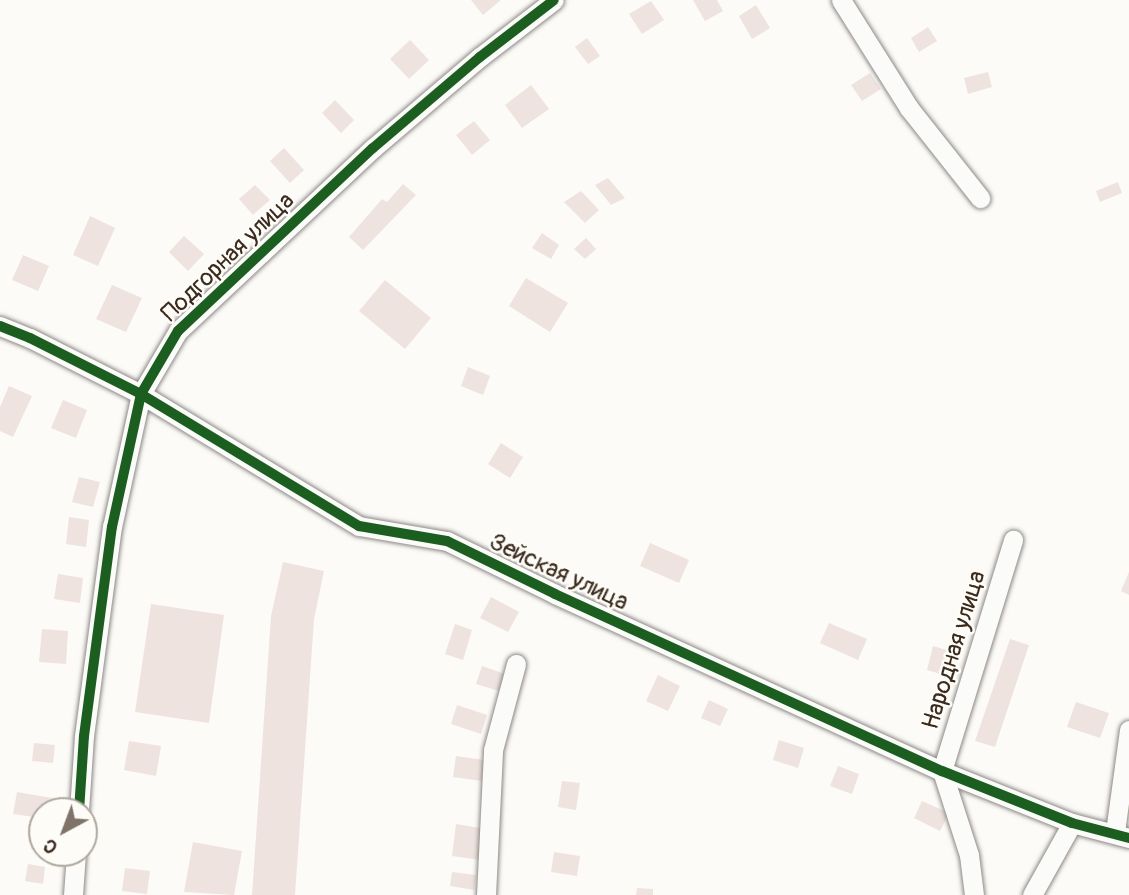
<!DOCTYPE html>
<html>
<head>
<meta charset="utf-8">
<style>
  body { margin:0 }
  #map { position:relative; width:1129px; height:895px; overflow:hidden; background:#fcfbf8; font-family:Pangolin,sans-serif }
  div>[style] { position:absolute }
  .building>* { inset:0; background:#eee3de }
  .roads { filter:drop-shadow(0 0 2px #8d8985) drop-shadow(0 0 2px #8d8985) }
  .street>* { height:19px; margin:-9.5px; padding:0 9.5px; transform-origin:9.5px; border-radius:9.5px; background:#fbfbf9 }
  .cycleway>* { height:10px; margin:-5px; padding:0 5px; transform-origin:5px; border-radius:5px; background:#1b5e20 }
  span { translate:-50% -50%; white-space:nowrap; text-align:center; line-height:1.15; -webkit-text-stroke:5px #fdfcf7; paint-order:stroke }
  .street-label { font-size:24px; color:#3b2a1e }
  .north { position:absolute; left:28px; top:797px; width:70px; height:70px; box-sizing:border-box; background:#fdfcf7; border:2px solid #afa8a0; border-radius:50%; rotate:221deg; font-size:19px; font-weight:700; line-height:28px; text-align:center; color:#3b2a1e }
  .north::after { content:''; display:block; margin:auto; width:24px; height:32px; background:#7f736a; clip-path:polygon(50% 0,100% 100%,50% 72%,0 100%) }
</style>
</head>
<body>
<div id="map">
  <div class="building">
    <i style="clip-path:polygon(471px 0,501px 0,483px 15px)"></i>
    <i style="clip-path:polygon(693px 0,717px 0,723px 11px,705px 21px)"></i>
    <i style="clip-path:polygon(651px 1px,664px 20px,642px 34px,629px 14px)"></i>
    <i style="clip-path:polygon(756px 5px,770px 28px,752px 39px,739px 16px)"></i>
    <i style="clip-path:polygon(928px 27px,937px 41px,919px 52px,911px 38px)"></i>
    <i style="clip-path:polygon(587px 38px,600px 56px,588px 64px,575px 47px)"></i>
    <i style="clip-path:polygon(410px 40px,429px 60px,409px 79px,390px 59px)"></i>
    <i style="clip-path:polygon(988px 72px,992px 87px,968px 94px,964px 78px)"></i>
    <i style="clip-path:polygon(870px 73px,881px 89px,862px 101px,851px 85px)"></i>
    <i style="clip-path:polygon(531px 85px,549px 109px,522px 128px,505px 105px)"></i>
    <i style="clip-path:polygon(335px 100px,354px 120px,341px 133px,322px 113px)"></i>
    <i style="clip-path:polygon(474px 121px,490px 140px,472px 155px,456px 135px)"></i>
    <i style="clip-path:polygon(284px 148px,304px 170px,290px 183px,270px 161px)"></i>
    <i style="clip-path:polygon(608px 178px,625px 198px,611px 205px,595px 185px)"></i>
    <i style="clip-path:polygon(1118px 182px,1122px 193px,1100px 202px,1096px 191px)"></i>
    <i style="clip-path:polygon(403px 184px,416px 195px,363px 250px,349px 237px,382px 199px,387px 202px)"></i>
    <i style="clip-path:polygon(255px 185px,270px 200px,253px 215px,239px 199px)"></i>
    <i style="clip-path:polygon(581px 191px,599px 210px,585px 223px,564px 202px)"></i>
    <i style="clip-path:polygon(90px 216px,115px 228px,98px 266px,73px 255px)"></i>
    <i style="clip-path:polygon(542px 233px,559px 245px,551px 259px,532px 248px)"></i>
    <i style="clip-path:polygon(184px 236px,204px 254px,188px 271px,169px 252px)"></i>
    <i style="clip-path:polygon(586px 238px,596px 249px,585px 259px,574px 249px)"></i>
    <i style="clip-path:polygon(23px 255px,49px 266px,38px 291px,12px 280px)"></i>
    <i style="clip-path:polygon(526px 278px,568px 303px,550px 332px,509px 306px)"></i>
    <i style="clip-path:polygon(385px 280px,431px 318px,405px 349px,359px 311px)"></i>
    <i style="clip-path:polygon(112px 285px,142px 298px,126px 332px,96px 319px)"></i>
    <i style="clip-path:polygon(468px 367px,490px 376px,483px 395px,461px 386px)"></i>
    <i style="clip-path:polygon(9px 386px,32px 396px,13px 437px,0 431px,0 407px)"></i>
    <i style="clip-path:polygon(63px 400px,87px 410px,76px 438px,51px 428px)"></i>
    <i style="clip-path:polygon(501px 443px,523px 457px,510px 478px,488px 464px)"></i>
    <i style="clip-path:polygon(79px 477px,100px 482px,93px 507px,72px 502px)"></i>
    <i style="clip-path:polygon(69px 517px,89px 520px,86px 547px,66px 544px)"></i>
    <i style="clip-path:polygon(650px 543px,689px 560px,679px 583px,640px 566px)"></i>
    <i style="clip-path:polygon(283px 562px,324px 571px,314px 619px,295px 895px,252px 895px,271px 616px)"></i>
    <i style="clip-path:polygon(1129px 572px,1129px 595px,1121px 591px)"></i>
    <i style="clip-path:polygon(58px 574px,83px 578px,80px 603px,54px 599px)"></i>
    <i style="clip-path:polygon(491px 597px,519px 612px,508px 632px,480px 618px)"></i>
    <i style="clip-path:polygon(151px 604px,224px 615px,209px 723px,135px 712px)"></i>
    <i style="clip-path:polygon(829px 623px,867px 639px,858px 660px,820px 643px)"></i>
    <i style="clip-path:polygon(455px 624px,472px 630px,463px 660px,445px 654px)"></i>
    <i style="clip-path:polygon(42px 629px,68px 631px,66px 664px,39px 662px)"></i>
    <i style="clip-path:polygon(1010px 639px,1029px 645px,995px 747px,975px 741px)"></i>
    <i style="clip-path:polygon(933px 646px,957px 653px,951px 677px,927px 670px)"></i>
    <i style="clip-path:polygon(482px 666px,505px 674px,499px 691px,476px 684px)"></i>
    <i style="clip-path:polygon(658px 675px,680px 686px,668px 711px,646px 701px)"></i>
    <i style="clip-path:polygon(709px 700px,728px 709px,720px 726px,701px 718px)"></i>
    <i style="clip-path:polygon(1076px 702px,1109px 713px,1100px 738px,1067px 727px)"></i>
    <i style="clip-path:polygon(457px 705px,487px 715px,481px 734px,451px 724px)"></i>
    <i style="clip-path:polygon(779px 740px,804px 748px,798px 768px,773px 760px)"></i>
    <i style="clip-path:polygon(129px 741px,161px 746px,156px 776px,124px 770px)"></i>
    <i style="clip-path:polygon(34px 743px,55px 745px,53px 763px,32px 761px)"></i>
    <i style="clip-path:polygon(456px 756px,484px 760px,482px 781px,453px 777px)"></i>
    <i style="clip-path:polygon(838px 766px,859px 774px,852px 794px,830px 786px)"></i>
    <i style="clip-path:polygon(562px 781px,580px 783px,576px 810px,558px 807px)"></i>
    <i style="clip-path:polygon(17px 792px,52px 798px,50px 811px,42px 811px,42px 818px,13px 814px)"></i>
    <i style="clip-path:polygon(922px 801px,949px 813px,940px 831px,914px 818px)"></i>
    <i style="clip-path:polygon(456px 824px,486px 829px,481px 860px,452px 856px)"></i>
    <i style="clip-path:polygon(193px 842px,242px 851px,234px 895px,184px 892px)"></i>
    <i style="clip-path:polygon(554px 852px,580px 856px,577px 876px,551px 872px)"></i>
    <i style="clip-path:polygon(28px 864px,45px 867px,43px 884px,25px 881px)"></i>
    <i style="clip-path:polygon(125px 868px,150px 871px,147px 894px,122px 891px)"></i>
    <i style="clip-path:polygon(452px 872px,476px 875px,474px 890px,450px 886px)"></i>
    <i style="clip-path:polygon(637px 888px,653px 889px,653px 895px,636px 895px)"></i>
  </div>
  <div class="roads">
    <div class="street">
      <i style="left:841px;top:0;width:128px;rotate:57.8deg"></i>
      <i style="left:909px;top:108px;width:115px;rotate:51.7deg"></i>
      <i style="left:0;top:326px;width:32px;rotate:22deg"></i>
      <i style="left:30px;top:338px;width:124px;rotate:26.8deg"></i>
      <i style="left:141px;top:394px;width:255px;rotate:31.2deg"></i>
      <i style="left:359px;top:526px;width:89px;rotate:9.7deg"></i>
      <i style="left:447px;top:541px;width:120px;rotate:26.1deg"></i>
      <i style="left:555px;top:594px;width:426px;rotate:24.6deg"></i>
      <i style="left:942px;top:771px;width:140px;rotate:21.8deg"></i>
      <i style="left:1072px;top:823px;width:59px;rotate:14.7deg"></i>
      <i style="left:79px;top:811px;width:75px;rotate:-86.2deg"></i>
      <i style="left:84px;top:736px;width:211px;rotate:-82.4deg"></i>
      <i style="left:112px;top:527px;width:136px;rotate:-77.7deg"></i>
      <i style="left:141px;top:394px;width:73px;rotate:-59.6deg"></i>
      <i style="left:178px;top:331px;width:267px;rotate:-43.2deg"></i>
      <i style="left:373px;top:148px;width:140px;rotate:-40.4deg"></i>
      <i style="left:480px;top:57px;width:93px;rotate:-37.6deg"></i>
      <i style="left:1115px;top:832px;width:103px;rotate:-82.2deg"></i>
      <i style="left:73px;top:895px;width:42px;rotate:-85.9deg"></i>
      <i style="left:486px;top:895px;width:145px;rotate:-87.2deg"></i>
      <i style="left:493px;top:750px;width:89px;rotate:-75deg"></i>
      <i style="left:974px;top:895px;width:40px;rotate:-97.1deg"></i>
      <i style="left:969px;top:855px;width:88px;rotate:-107.8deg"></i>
      <i style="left:942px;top:771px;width:242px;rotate:-72.9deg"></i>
      <i style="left:1032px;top:895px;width:82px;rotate:-60.9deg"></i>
    </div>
  </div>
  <div class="cycleway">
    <i style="left:0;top:326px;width:32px;rotate:22deg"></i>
    <i style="left:30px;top:338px;width:124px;rotate:26.8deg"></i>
    <i style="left:141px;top:394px;width:255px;rotate:31.2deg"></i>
    <i style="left:359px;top:526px;width:89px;rotate:9.7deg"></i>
    <i style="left:447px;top:541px;width:120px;rotate:26.1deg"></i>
    <i style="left:555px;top:594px;width:426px;rotate:24.6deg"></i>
    <i style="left:942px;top:771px;width:140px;rotate:21.8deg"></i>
    <i style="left:1072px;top:823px;width:59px;rotate:14.7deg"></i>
    <i style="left:79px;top:811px;width:75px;rotate:-86.2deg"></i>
    <i style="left:84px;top:736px;width:211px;rotate:-82.4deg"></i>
    <i style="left:112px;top:527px;width:136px;rotate:-77.7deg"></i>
    <i style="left:141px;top:394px;width:73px;rotate:-59.6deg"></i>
    <i style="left:178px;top:331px;width:267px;rotate:-43.2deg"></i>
    <i style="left:373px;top:148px;width:140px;rotate:-40.4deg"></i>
    <i style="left:480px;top:57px;width:93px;rotate:-37.6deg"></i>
  </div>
  <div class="street-label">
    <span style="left:228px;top:257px;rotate:-44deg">Подгорная улица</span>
    <span style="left:559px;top:572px;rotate:25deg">Зейская улица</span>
    <span style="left:954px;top:650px;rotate:-73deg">Народная улица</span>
  </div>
  <div class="north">С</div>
</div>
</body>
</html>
